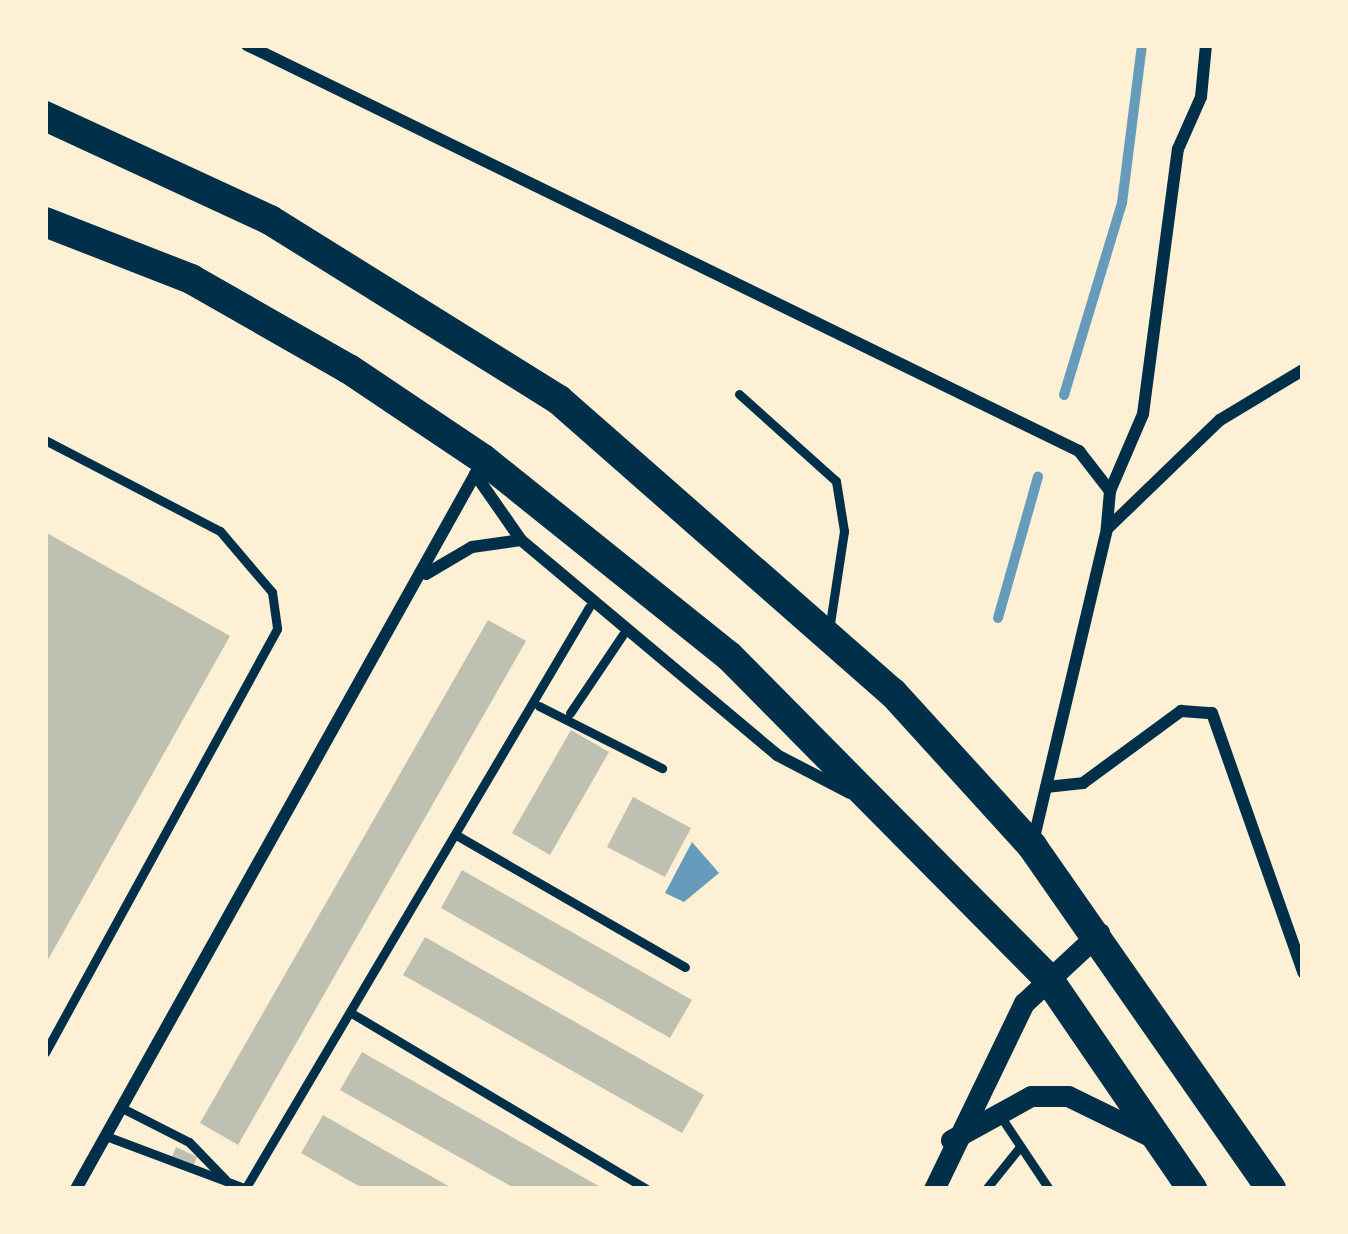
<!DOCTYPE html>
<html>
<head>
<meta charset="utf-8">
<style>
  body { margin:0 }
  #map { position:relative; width:1348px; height:1234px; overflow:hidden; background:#fdf0d5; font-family:"Alegreya Sans",sans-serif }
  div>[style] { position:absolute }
  .water>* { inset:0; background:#669bbc }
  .stream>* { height:10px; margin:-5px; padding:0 5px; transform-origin:5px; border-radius:5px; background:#669bbc }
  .building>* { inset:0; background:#bec0b2 }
  .service>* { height:9px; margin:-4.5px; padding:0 4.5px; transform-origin:4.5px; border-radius:4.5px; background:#003049 }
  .minor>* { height:12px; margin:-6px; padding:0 6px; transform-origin:6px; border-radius:6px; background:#003049 }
  .tertiary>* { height:21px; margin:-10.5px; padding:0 10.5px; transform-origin:10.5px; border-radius:10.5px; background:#003049 }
  .primary>* { height:30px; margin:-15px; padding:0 15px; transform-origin:15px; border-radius:15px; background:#003049 }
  span { translate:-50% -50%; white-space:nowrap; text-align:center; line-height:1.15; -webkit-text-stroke:9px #fdf0d5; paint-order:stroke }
  .frame { position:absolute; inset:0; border:48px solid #fdf0d5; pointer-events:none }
</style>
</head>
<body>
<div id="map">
  <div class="water">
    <i style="clip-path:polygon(692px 842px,719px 873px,684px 902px,665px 893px)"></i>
  </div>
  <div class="stream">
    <i style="left:1064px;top:395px;width:201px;rotate:-73.2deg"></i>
    <i style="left:1122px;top:203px;width:159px;rotate:-82.8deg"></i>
    <i style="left:998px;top:618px;width:147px;rotate:-74.2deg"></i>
  </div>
  <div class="building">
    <i style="clip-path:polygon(45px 532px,230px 636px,45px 965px)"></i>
    <i style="clip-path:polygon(488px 620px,526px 641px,238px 1145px,200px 1123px)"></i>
    <i style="clip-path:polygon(571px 730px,609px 752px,550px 855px,512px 833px)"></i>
    <i style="clip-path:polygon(633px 797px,691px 828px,665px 877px,607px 847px)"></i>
    <i style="clip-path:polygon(462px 870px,692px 1000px,670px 1038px,441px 908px)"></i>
    <i style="clip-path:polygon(425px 937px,704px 1095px,682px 1133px,403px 975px)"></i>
    <i style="clip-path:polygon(362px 1052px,413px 1081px,604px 1189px,516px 1189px,340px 1090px)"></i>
    <i style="clip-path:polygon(323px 1115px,384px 1150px,454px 1189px,362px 1188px,301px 1153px)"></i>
    <i style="clip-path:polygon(176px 1147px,197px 1157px,192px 1169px,171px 1159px)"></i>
  </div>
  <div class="service">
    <i style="left:739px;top:394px;width:130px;rotate:41.9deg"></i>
    <i style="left:836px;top:481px;width:51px;rotate:80.9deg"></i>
    <i style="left:844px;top:531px;width:100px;rotate:98.6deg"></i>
    <i style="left:45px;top:440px;width:197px;rotate:27.5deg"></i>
    <i style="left:220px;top:531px;width:80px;rotate:49.6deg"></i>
    <i style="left:272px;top:592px;width:37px;rotate:82deg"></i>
    <i style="left:277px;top:629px;width:483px;rotate:118.7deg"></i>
    <i style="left:539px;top:706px;width:138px;rotate:26.8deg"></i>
    <i style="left:570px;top:713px;width:95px;rotate:-56.1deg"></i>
    <i style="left:458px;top:836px;width:262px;rotate:30deg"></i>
    <i style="left:353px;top:1014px;width:341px;rotate:30.8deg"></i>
    <i style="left:122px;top:1108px;width:75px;rotate:26.9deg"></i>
    <i style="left:189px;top:1142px;width:52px;rotate:45.8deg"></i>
    <i style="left:999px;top:1114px;width:90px;rotate:56.3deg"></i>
    <i style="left:106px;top:1136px;width:151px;rotate:20.6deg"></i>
    <i style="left:245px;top:1189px;width:676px;rotate:-59.41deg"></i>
    <i style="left:986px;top:1189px;width:53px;rotate:-51.2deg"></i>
  </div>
  <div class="minor">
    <i style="left:247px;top:45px;width:926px;rotate:26.01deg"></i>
    <i style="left:1079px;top:451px;width:51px;rotate:52.2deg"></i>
    <i style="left:1110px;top:491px;width:38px;rotate:95deg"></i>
    <i style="left:1107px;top:529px;width:323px;rotate:103.3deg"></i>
    <i style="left:475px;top:474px;width:80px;rotate:55.1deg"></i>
    <i style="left:1110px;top:491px;width:84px;rotate:-66.8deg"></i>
    <i style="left:1143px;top:414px;width:267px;rotate:-82.5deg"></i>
    <i style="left:1178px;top:149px;width:57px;rotate:-66.1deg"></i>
    <i style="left:1201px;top:97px;width:52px;rotate:-84.5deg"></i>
    <i style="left:1108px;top:528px;width:156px;rotate:-44deg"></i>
    <i style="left:1220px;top:420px;width:97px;rotate:-31.1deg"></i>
    <i style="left:426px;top:574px;width:53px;rotate:-30.4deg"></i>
    <i style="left:472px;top:547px;width:49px;rotate:-8.1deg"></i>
    <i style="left:521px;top:540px;width:334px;rotate:40deg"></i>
    <i style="left:777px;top:755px;width:82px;rotate:27.5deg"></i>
    <i style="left:1046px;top:787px;width:37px;rotate:-6deg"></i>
    <i style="left:1083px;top:783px;width:122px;rotate:-36.3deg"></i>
    <i style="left:1181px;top:711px;width:31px;rotate:4deg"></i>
    <i style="left:1212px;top:713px;width:275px;rotate:70.6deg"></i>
    <i style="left:76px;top:1189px;width:833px;rotate:-60.82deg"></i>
  </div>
  <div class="tertiary">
    <i style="left:951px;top:1140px;width:91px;rotate:-28.8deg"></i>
    <i style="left:1031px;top:1096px;width:37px"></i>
    <i style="left:1068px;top:1096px;width:98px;rotate:26deg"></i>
    <i style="left:934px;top:1189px;width:207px;rotate:-64.2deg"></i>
    <i style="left:1024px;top:1003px;width:103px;rotate:-43deg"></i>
  </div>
  <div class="primary">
    <i style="left:45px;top:116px;width:248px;rotate:24.8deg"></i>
    <i style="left:270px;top:220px;width:340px;rotate:31.9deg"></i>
    <i style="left:559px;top:400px;width:444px;rotate:41.3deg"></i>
    <i style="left:893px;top:693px;width:207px;rotate:47.7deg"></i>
    <i style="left:1032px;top:846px;width:418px;rotate:55.1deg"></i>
    <i style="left:45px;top:222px;width:157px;rotate:21.3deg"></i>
    <i style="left:191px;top:279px;width:182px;rotate:29.7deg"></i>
    <i style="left:349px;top:369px;width:161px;rotate:33.9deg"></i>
    <i style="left:483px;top:459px;width:315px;rotate:38.7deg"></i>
    <i style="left:729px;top:656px;width:452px;rotate:45.3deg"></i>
    <i style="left:1047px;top:977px;width:257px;rotate:55.6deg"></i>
  </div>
  <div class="frame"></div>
</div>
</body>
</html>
